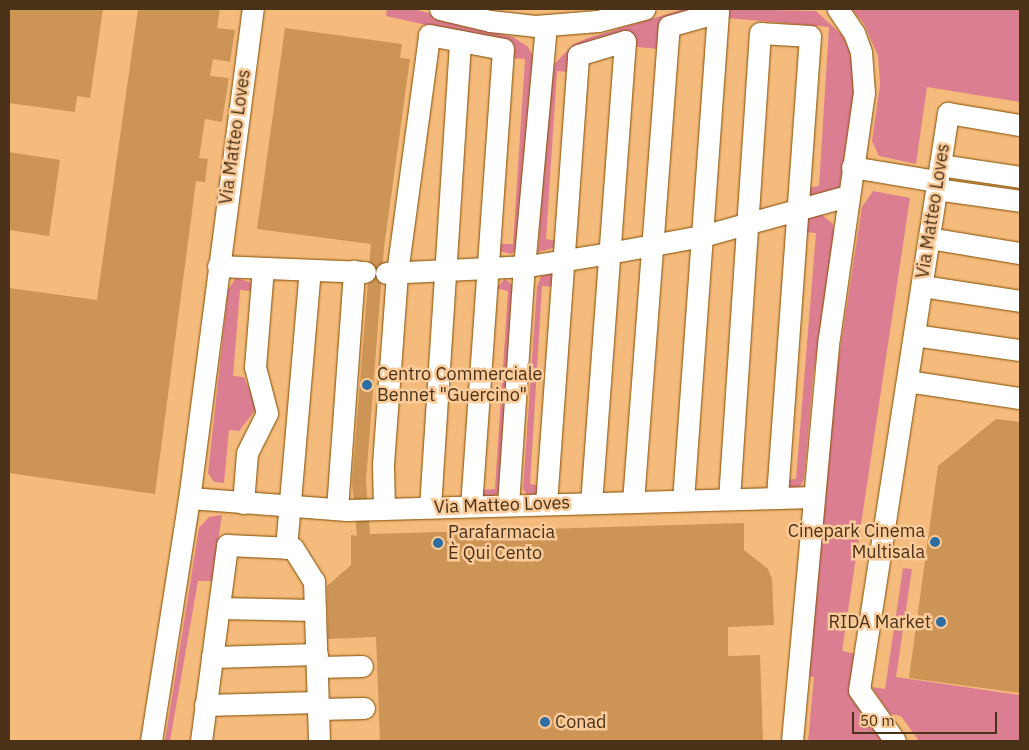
<!DOCTYPE html>
<html>
<head>
<meta charset="utf-8">
<style>
  body { margin:0 }
  #map { position:relative; width:1029px; height:750px; overflow:hidden; background:#f5bb7c; font-family:"IBM Plex Sans",sans-serif }
  div>[style] { position:absolute }
  .green>* { inset:0; background:#dc7e91 }
  .building>* { inset:0; background:#cc9455 }
  .roads { filter:drop-shadow(0 0 1px #814e00) drop-shadow(0 0 1px #814e00) }
  .minor>* { height:21px; margin:-10.5px; padding:0 10.5px; transform-origin:10.5px; border-radius:10.5px; background:#fff }
  .dots>* { width:14px; height:14px; translate:-50% -50%; box-sizing:border-box; border:2px solid #facb99; border-radius:50% }
  span { translate:-50% -50%; white-space:nowrap; text-align:center; line-height:1.15; -webkit-text-stroke:5px #facb99; paint-order:stroke }
  .street-label { font-size:18px; color:#493218 }
  .poi-label { font-size:18px; color:#493218 }
  .left { translate:0 -50%; text-align:left }
  .right { translate:-100% -50%; text-align:right }
  .frame { position:absolute; inset:0; border:10px solid #493218; pointer-events:none }
  .scale { position:absolute; left:852px; top:712px; width:145px; height:22px; box-sizing:border-box; border:2px solid #493218; border-top:0; padding-left:6px; font-size:15px; line-height:18px; white-space:nowrap; color:#493218; -webkit-text-stroke:4px #facb99; paint-order:stroke }
</style>
</head>
<body>
<div id="map">
  <div class="green">
    <i style="clip-path:polygon(387px 9px,414px 9px,513px 37px,528px 47px,533px 56px,517px 250px,511px 254px,499px 251px,499px 244px,513px 244px,525px 59px,511px 58px,511px 44px,386px 16px)"></i>
    <i style="clip-path:polygon(684px 9px,701px 9px,660px 49px,637px 47px,630px 32px,569px 72px,557px 71px,546px 239px,558px 241px,557px 247px,538px 252px,549px 87px,555px 63px,574px 44px,588px 38px)"></i>
    <i style="clip-path:polygon(726px 9px,816px 11px,842px 35px,850px 51px,855px 86px,839px 190px,812px 197px,805px 194px,805px 188px,819px 186px,829px 27px,728px 18px)"></i>
    <i style="clip-path:polygon(852px 9px,1020px 9px,1020px 102px,927px 87px,916px 164px,879px 156px,872px 141px,880px 85px,878px 56px,864px 24px)"></i>
    <i style="clip-path:polygon(873px 191px,910px 198px,842px 651px,857px 654px,885px 741px,808px 741px,814px 677px,806px 676px,836px 376px,862px 207px)"></i>
    <i style="clip-path:polygon(822px 215px,833px 224px,834px 233px,813px 377px,804px 479px,800px 487px,793px 489px,786px 486px,784px 480px,796px 479px,816px 233px,801px 232px,809px 217px)"></i>
    <i style="clip-path:polygon(551px 274px,554px 287px,542px 286px,530px 484px,543px 486px,537px 496px,528px 496px,523px 489px,537px 287px,541px 276px)"></i>
    <i style="clip-path:polygon(236px 278px,252px 283px,251px 291px,240px 290px,233px 376px,244px 377px,257px 408px,239px 431px,229px 430px,224px 483px,214px 482px,208px 473px,228px 290px)"></i>
    <i style="clip-path:polygon(505px 279px,515px 287px,500px 493px,490px 497px,482px 496px,481px 490px,495px 489px,508px 291px,496px 288px)"></i>
    <i style="clip-path:polygon(222px 515px,212px 581px,198px 581px,170px 741px,165px 741px,199px 528px,209px 517px)"></i>
    <i style="clip-path:polygon(903px 568px,912px 569px,896px 677px,1020px 695px,1020px 741px,919px 741px,901px 716px,890px 714px,872px 687px,885px 689px)"></i>
  </div>
  <div class="building">
    <i style="clip-path:polygon(9px 9px,103px 9px,90px 98px,77px 96px,75px 112px,9px 103px)"></i>
    <i style="clip-path:polygon(138px 9px,220px 9px,217px 28px,235px 30px,230px 62px,213px 59px,210px 76px,229px 78px,222px 122px,205px 119px,199px 158px,208px 159px,205px 182px,196px 181px,155px 494px,9px 473px,9px 288px,97px 300px)"></i>
    <i style="clip-path:polygon(285px 28px,402px 44px,400px 58px,410px 59px,384px 248px,366px 481px,370px 534px,744px 523px,744px 550px,768px 569px,772px 579px,774px 625px,728px 627px,728px 656px,760px 655px,763px 741px,380px 741px,376px 637px,328px 639px,327px 586px,351px 565px,351px 535px,357px 536px,352px 483px,371px 244px,257px 229px)"></i>
    <i style="clip-path:polygon(9px 152px,60px 160px,49px 236px,9px 230px)"></i>
    <i style="clip-path:polygon(996px 419px,1020px 422px,1020px 693px,909px 678px,938px 466px)"></i>
  </div>
  <div class="roads">
    <div class="minor">
      <i style="left:440px;top:9px;width:51px;rotate:13.5deg"></i>
      <i style="left:490px;top:21px;width:45px;rotate:6.3deg"></i>
      <i style="left:535px;top:26px;width:63px;rotate:-4.5deg"></i>
      <i style="left:598px;top:21px;width:48px;rotate:-14.6deg"></i>
      <i style="left:940px;top:165px;width:81px;rotate:8.5deg"></i>
      <i style="left:852px;top:167px;width:86px;rotate:9.4deg"></i>
      <i style="left:936px;top:189px;width:85px;rotate:8.1deg"></i>
      <i style="left:929px;top:238px;width:92px;rotate:9.4deg"></i>
      <i style="left:218px;top:266px;width:147px;rotate:2.3deg"></i>
      <i style="left:386px;top:273px;width:142px;rotate:-2.8deg"></i>
      <i style="left:528px;top:266px;width:82px;rotate:-9.1deg"></i>
      <i style="left:609px;top:253px;width:95px;rotate:-10.4deg"></i>
      <i style="left:702px;top:236px;width:150px;rotate:-15.4deg"></i>
      <i style="left:922px;top:286px;width:99px;rotate:8.7deg"></i>
      <i style="left:914px;top:335px;width:107px;rotate:8.1deg"></i>
      <i style="left:907px;top:381px;width:114px;rotate:8.6deg"></i>
      <i style="left:190px;top:498px;width:157px;rotate:4.4deg"></i>
      <i style="left:347px;top:510px;width:467px;rotate:-1.6deg"></i>
      <i style="left:729px;top:499px;width:467px;rotate:-86.2deg"></i>
      <i style="left:760px;top:33px;width:50px;rotate:3.4deg"></i>
      <i style="left:810px;top:36px;width:463px;rotate:94.1deg"></i>
      <i style="left:633px;top:502px;width:477px;rotate:-85.7deg"></i>
      <i style="left:669px;top:26px;width:51px;rotate:-15.9deg"></i>
      <i style="left:718px;top:12px;width:489px;rotate:94.1deg"></i>
      <i style="left:243px;top:503px;width:50px;rotate:-85.4deg"></i>
      <i style="left:247px;top:453px;width:45px;rotate:-63.4deg"></i>
      <i style="left:267px;top:413px;width:48px;rotate:-104.6deg"></i>
      <i style="left:255px;top:367px;width:99px;rotate:-85.4deg"></i>
      <i style="left:546px;top:504px;width:450px;rotate:-85.9deg"></i>
      <i style="left:578px;top:55px;width:49px;rotate:-16.6deg"></i>
      <i style="left:625px;top:41px;width:463px;rotate:94.2deg"></i>
      <i style="left:508px;top:505px;width:239px;rotate:-86.2deg"></i>
      <i style="left:524px;top:267px;width:242px;rotate:-84.8deg"></i>
      <i style="left:430px;top:507px;width:467px;rotate:-86.3deg"></i>
      <i style="left:337px;top:509px;width:239px;rotate:-85.9deg"></i>
      <i style="left:384px;top:509px;width:45px;rotate:-91.3deg"></i>
      <i style="left:383px;top:464px;width:192px;rotate:-85.8deg"></i>
      <i style="left:397px;top:273px;width:240px;rotate:-82.3deg"></i>
      <i style="left:429px;top:35px;width:75px;rotate:10.7deg"></i>
      <i style="left:503px;top:49px;width:458px;rotate:94deg"></i>
      <i style="left:286px;top:548px;width:279px;rotate:-85.1deg"></i>
      <i style="left:219px;top:608px;width:96px;rotate:1.2deg"></i>
      <i style="left:212px;top:657px;width:105px;rotate:-1.6deg"></i>
      <i style="left:317px;top:667px;width:45px;rotate:-1.3deg"></i>
      <i style="left:205px;top:705px;width:113px;rotate:-1.5deg"></i>
      <i style="left:318px;top:709px;width:46px;rotate:-1.2deg"></i>
      <i style="left:151px;top:741px;width:252px;rotate:-81.1deg"></i>
      <i style="left:190px;top:492px;width:487px;rotate:-82.6deg"></i>
      <i style="left:201px;top:741px;width:198px;rotate:-82.4deg"></i>
      <i style="left:227px;top:545px;width:66px;rotate:2.6deg"></i>
      <i style="left:293px;top:548px;width:39px;rotate:58deg"></i>
      <i style="left:314px;top:581px;width:160px;rotate:88.2deg"></i>
      <i style="left:792px;top:741px;width:405px;rotate:-84.8deg"></i>
      <i style="left:829px;top:338px;width:247px;rotate:-81.9deg"></i>
      <i style="left:864px;top:93px;width:41px;rotate:-94.2deg"></i>
      <i style="left:861px;top:52px;width:20px;rotate:-110deg"></i>
      <i style="left:854px;top:33px;width:29px;rotate:-124deg"></i>
      <i style="left:895px;top:741px;width:62px;rotate:-125.2deg"></i>
      <i style="left:859px;top:690px;width:584px;rotate:-81.23deg"></i>
      <i style="left:948px;top:113px;width:73px;rotate:9.5deg"></i>
    </div>
  </div>
  <div class="dots">
    <i style="left:367px;top:385px;background:#2d6da3"></i>
    <i style="left:935px;top:542px;background:#2d6da3"></i>
    <i style="left:438px;top:543px;background:#2d6da3"></i>
    <i style="left:941px;top:622px;background:#2d6da3"></i>
    <i style="left:545px;top:722px;background:#2d6da3"></i>
  </div>
  <div class="street-label">
    <span style="left:235px;top:137px;rotate:-82deg">Via Matteo Loves</span>
    <span style="left:933px;top:211px;rotate:-81deg">Via Matteo Loves</span>
    <span style="left:502px;top:505px;rotate:-2deg">Via Matteo Loves</span>
  </div>
  <div class="poi-label">
    <span class="left" style="left:377px;top:385px">Centro Commerciale<br>Bennet "Guercino"</span>
    <span class="right" style="left:925px;top:542px">Cinepark Cinema<br>Multisala</span>
    <span class="left" style="left:448px;top:543px">Parafarmacia<br>È Qui Cento</span>
    <span class="right" style="left:931px;top:622px">RIDA Market</span>
    <span class="left" style="left:555px;top:722px">Conad</span>
  </div>
  <div class="frame"></div>
  <div class="scale">50 m</div>
</div>
</body>
</html>
